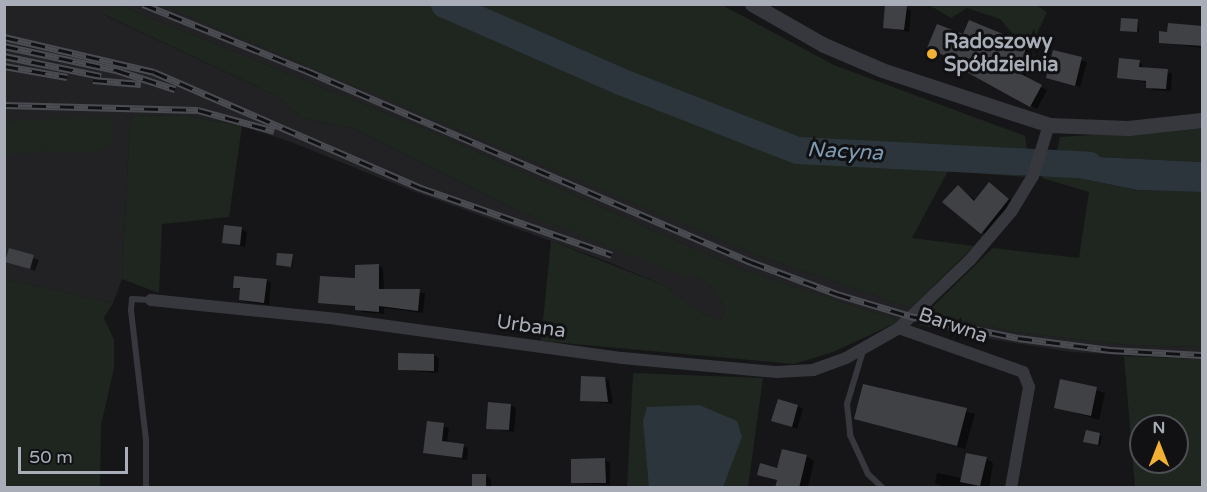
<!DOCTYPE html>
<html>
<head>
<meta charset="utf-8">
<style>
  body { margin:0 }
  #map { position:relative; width:1207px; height:492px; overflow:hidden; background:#161618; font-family:"Varela Round",sans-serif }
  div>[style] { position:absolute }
  .built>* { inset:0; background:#222225 }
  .green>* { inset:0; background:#1e261f }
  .water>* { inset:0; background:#2c353c }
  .shadow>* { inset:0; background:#0007 }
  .river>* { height:27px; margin:-13.5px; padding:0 13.5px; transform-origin:13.5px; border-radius:13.5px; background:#2c353c }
  .building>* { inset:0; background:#404145 }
  .service>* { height:6px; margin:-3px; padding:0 3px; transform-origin:3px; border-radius:3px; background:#37383d }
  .minor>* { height:12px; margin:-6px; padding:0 6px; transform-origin:6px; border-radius:6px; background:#37383d }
  .tertiary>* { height:15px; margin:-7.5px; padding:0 7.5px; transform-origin:7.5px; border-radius:7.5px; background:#37383d }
  .rail>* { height:7px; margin-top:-3.5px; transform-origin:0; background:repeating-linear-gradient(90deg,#111113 0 14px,#4a4c52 0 28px); box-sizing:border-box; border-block:2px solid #4a4c52 }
  .dots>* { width:16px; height:16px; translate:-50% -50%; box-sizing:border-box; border:3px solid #111113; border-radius:50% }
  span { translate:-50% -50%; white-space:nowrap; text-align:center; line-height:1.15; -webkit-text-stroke:6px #111113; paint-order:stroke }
  .poi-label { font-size:20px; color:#a8adb8; font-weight:700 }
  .left { translate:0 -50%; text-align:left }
  .street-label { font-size:20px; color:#a8adb8 }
  .water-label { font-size:21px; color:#7f9bb3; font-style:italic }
  .frame { position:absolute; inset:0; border:6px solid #a8adb8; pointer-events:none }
  .north { position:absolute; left:1129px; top:414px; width:60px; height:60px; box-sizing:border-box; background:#111113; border:2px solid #4d4f55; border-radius:50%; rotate:0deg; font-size:16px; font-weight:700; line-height:24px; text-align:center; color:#a8adb8 }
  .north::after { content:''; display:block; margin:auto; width:21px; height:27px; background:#f2b134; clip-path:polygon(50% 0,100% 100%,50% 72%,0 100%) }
  .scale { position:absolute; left:18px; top:447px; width:110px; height:27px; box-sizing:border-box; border:3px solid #a8adb8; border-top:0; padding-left:8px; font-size:18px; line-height:21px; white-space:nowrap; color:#a8adb8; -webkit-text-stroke:4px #111113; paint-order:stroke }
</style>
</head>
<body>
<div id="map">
  <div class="built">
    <i style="clip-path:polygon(111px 4px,104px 15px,277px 96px,302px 118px,355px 129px,517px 210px,684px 275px,695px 275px,713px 288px,725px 308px,721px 320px,705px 315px,663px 285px,606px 261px,410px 190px,291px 142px,242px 126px,188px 116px,134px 115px,130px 123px,122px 279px,113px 303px,5px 279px,5px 5px)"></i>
    <i style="clip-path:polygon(119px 5px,163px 5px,179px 10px,762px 257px,911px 308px,900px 321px,740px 269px,432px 132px)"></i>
    <i style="clip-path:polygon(926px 313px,1015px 332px,1128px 345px,1202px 347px,1202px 359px,1071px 352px,983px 338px,919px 325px)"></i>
  </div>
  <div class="green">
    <i style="clip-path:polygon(111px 5px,119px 5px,432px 132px,740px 269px,900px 321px,833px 352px,794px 364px,541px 341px,551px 241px,663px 285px,705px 315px,721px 320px,725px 308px,713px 288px,695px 275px,684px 276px,517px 210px,355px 129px,302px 118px,277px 96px,103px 14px)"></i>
    <i style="clip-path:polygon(163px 5px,434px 5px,621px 87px,795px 154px,1025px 165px,1025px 177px,948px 171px,912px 238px,974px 246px,911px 308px,762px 257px)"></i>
    <i style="clip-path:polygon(459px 5px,722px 5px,834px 65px,1025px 136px,1028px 157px,799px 144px,623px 78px)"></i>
    <i style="clip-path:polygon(929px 5px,1036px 5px,1047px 12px,1034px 40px,1012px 33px,1000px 19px,967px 8px,951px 18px)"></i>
    <i style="clip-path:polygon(134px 115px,188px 116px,242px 126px,229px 217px,162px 224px,159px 293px,122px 279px,130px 123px)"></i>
    <i style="clip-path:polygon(74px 117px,112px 118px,114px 138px,107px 149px,85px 153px,51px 151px,5px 155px,5px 122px)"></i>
    <i style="clip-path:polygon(1202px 128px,1202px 162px,1056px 155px,1060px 137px)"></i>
    <i style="clip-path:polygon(1048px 172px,1138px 190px,1202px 192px,1202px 347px,1128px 345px,1015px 332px,926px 313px,993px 248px,1079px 258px,1089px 192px,1042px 178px)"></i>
    <i style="clip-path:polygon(5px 279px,113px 303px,104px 318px,114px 340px,114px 368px,101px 425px,100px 487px,5px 487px)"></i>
    <i style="clip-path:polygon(evenodd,1124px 356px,1202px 359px,1202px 487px,1135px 487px,1124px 356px,1141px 426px,1177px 426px,1177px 462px,1141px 462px,1141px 426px)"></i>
    <i style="clip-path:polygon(633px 373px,763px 378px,748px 487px,627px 488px)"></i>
  </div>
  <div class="water">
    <i style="clip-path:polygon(1056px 155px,1202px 162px,1202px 192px,1138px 190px,1048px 172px)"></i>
    <i style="clip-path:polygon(699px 405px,737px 421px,742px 437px,723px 487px,649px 487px,643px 421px,647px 407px)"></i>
  </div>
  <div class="shadow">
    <i style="clip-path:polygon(906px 8px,911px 11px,909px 32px,884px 27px)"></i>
    <i style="clip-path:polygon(1138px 21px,1139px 32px,1124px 31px)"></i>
    <i style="clip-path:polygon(1202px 30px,1202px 48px,1160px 42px)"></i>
    <i style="clip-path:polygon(964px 36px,1033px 49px,1025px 78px,1047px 90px,1037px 109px,963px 69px)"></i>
    <i style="clip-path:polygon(1054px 52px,1087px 62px,1080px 87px,1048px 77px)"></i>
    <i style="clip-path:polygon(1140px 62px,1144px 69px,1172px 73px,1171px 91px,1152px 90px,1148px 83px,1119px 77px)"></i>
    <i style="clip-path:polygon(990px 184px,1016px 204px,989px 237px,982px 232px,958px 187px,976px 201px)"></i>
    <i style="clip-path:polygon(242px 229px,247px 232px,245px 247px,224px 242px)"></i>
    <i style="clip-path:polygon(10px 250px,39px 260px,35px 271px,7px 261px)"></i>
    <i style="clip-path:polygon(292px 256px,293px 267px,279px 265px)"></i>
    <i style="clip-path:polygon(378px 265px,383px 268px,384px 290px,425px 293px,423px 313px,384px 308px,384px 314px,362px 312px,357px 307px,320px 302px)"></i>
    <i style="clip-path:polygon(266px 280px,271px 283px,269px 305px,246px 302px,241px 299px,242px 290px,234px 287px)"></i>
    <i style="clip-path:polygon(434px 355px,439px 358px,438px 373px,399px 370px)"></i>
    <i style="clip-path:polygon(604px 378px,609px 381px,613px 404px,581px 400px)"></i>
    <i style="clip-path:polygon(1062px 380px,1105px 393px,1099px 420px,1056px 407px)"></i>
    <i style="clip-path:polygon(864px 385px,975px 414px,965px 449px,856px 418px)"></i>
    <i style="clip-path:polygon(511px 405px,516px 408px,514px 432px,488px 428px)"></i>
    <i style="clip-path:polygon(798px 406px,803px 409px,797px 429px,773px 420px)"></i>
    <i style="clip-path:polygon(428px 423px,449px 428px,447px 443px,468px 448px,467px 460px,424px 452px)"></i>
    <i style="clip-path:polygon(1087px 432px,1102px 436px,1100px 446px,1084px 442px)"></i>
    <i style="clip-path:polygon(806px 456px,814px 461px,808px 488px,776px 488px,778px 481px,759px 474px)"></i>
    <i style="clip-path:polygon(986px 459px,993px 463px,989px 488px,946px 488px,935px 483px,937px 473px,962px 478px)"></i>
    <i style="clip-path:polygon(605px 460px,610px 463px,610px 485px,573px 483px)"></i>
    <i style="clip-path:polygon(486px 476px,491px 479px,491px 488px,473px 488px)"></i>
  </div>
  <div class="river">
    <i style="left:444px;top:4px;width:192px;rotate:23.6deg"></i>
    <i style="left:620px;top:81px;width:190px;rotate:21.3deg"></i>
    <i style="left:797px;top:150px;width:292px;rotate:2.9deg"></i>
  </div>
  <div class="building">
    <i style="clip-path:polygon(885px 4px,907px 6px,904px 30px,883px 28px)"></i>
    <i style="clip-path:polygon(1121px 18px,1138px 19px,1137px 32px,1120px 31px)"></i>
    <i style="clip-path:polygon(969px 20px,1027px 44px,1019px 73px,1042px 85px,1030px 107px,961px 69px,964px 64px,927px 48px,937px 24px,963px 34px)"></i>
    <i style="clip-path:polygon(1168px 23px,1203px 26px,1203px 46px,1159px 43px,1159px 31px,1167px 32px)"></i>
    <i style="clip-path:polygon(1053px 50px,1082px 57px,1075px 86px,1046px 78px)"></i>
    <i style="clip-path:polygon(1119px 58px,1140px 60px,1139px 67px,1168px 69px,1166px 89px,1146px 88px,1146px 81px,1117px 78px)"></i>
    <i style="clip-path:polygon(989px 182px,1009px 199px,981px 234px,942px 202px,958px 185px,974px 201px)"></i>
    <i style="clip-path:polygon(224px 225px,242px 227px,240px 245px,222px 243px)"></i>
    <i style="clip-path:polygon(9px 248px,34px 255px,30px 269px,5px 262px)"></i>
    <i style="clip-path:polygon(277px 253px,293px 254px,291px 267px,276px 265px)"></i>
    <i style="clip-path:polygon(379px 264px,379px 289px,420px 289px,418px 311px,379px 306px,379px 312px,355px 310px,355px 306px,318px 303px,320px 276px,355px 278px,355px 265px)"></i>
    <i style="clip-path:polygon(234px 276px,267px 279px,264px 303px,239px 300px,240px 288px,233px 288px)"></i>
    <i style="clip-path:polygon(398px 353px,434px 354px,434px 371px,398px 370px)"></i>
    <i style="clip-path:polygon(581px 376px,605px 377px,608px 402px,580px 401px)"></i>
    <i style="clip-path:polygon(1060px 379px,1097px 387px,1091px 416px,1054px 408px)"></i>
    <i style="clip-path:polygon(863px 384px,967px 408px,957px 446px,854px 419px)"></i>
    <i style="clip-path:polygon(778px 399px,798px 405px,792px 427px,771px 421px)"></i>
    <i style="clip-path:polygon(488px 402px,511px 404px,509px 430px,486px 429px)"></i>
    <i style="clip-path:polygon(427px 421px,444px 423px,442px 441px,464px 444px,462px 458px,423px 453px)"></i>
    <i style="clip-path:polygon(1086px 430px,1100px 433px,1098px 445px,1083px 442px)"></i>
    <i style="clip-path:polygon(782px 449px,807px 455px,799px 488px,775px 488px,777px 480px,757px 475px,760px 463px,777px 468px)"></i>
    <i style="clip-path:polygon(966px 453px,987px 457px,980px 486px,960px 482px)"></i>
    <i style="clip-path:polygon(605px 458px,606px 483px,571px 483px,571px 459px)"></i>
    <i style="clip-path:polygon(472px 474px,486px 474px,486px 488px,472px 488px)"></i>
  </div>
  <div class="service">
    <i style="left:863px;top:351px;width:55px;rotate:106.8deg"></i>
    <i style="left:847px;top:404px;width:31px;rotate:84deg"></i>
    <i style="left:850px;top:435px;width:43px;rotate:65.2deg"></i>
    <i style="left:868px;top:474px;width:21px;rotate:43deg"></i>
    <i style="left:146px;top:488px;width:48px;rotate:-90deg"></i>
    <i style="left:146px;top:440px;width:131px;rotate:-96.6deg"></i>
    <i style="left:131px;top:310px;width:11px;rotate:-85deg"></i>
    <i style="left:132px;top:299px;width:19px;rotate:3deg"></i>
  </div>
  <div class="minor">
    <i style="left:151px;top:300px;width:187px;rotate:5.8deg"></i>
    <i style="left:337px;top:319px;width:288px;rotate:7.8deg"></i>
    <i style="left:622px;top:358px;width:156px;rotate:5.2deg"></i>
    <i style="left:777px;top:372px;width:36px;rotate:-3deg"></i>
    <i style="left:813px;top:370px;width:35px;rotate:-20deg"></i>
    <i style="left:846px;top:358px;width:61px;rotate:-29.5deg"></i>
    <i style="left:899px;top:328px;width:98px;rotate:-43.8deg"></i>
    <i style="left:970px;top:260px;width:63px;rotate:-49.5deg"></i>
    <i style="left:1011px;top:212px;width:42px;rotate:-58.6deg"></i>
    <i style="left:1033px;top:176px;width:53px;rotate:-72.6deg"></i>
    <i style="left:899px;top:328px;width:132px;rotate:19.5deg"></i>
    <i style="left:1023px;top:372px;width:16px;rotate:68deg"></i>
    <i style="left:1029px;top:387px;width:103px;rotate:100.1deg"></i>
  </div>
  <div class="tertiary">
    <i style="left:752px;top:4px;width:83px;rotate:29.7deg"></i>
    <i style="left:824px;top:45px;width:63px;rotate:23.3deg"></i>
    <i style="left:882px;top:70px;width:176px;rotate:18.2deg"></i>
    <i style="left:1049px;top:125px;width:79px;rotate:2.2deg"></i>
    <i style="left:1128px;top:128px;width:74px;rotate:-6.2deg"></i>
  </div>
  <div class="rail">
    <i style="left:143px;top:4px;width:175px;rotate:22.2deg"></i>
    <i style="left:305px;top:70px;width:486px;rotate:23.3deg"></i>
    <i style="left:751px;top:262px;width:92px;rotate:20.4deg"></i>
    <i style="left:837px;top:294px;width:76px;rotate:16.8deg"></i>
    <i style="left:910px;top:316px;width:110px;rotate:11.5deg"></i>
    <i style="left:1018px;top:338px;width:93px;rotate:7.4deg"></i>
    <i style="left:1110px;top:350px;width:92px;rotate:3.1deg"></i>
    <i style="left:4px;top:37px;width:154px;rotate:13.1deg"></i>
    <i style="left:154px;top:72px;width:291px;rotate:23.5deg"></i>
    <i style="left:421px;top:188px;width:202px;rotate:19.3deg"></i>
    <i style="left:4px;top:46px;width:115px;rotate:12.1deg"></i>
    <i style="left:116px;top:70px;width:62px;rotate:17.9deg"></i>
    <i style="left:4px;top:56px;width:99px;rotate:11.7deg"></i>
    <i style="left:4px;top:66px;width:64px;rotate:9.9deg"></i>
    <i style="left:93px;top:80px;width:48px;rotate:4.8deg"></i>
    <i style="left:4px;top:105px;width:194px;rotate:1.5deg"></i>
    <i style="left:198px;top:110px;width:79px;rotate:15.4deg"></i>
  </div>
  <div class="dots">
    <i style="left:932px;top:54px;background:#f2b134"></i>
  </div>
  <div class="poi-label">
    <span class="left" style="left:944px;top:54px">Radoszowy<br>Spółdzielnia</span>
  </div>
  <div class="street-label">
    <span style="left:953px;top:326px;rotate:19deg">Barwna</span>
    <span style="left:531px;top:327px;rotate:8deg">Urbana</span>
  </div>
  <div class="water-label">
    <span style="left:845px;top:152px;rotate:3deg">Nacyna</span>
  </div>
  <div class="frame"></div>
  <div class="north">N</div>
  <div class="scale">50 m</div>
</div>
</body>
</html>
